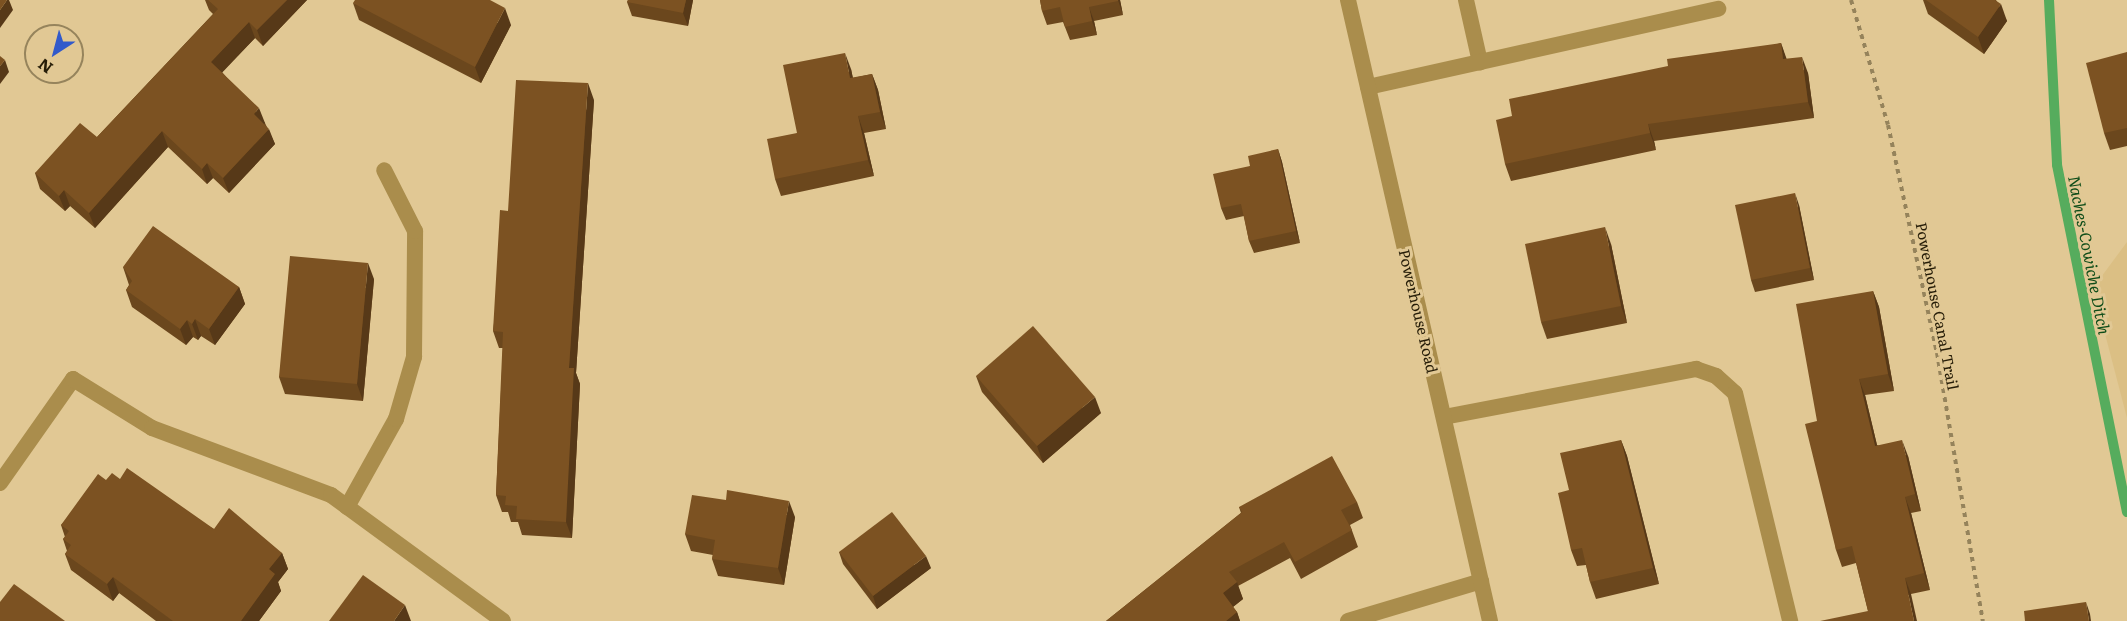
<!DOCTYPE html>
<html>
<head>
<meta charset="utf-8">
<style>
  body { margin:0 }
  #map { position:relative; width:2127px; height:621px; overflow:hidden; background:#e1c894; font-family:Literata,serif }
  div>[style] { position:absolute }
  .built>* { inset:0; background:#dbbf84 }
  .stream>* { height:10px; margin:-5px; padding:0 5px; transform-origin:5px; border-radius:5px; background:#56ac5d }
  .path>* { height:4px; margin-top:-2px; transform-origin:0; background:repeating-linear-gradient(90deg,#95835b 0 4.5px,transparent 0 9px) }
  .service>* { height:16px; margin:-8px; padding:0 8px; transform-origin:8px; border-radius:8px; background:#aa8d4c }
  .tertiary>* { height:16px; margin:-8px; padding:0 8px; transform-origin:8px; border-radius:8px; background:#aa8d4c }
  .wall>* { inset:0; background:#6b471d }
  .shaded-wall>* { inset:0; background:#573918 }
  .building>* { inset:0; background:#7c5222 }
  span { translate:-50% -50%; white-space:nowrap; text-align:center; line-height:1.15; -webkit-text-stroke:6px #e1c894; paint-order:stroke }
  .street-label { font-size:15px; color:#261d08 }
  .water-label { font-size:16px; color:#0f4d19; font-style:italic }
  .north { position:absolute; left:24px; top:24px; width:60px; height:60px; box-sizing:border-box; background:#e1c894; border:2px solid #96845c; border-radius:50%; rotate:216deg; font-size:16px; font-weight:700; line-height:24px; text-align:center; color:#261d08 }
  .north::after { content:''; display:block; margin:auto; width:21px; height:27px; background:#325aca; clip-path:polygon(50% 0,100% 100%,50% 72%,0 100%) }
</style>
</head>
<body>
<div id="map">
  <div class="built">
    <i style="clip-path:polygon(2127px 242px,2127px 418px,2093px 288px)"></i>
  </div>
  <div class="stream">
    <i style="left:2049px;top:0;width:165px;rotate:87.2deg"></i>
    <i style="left:2057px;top:165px;width:354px;rotate:78.6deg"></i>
  </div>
  <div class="path">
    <i style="left:1851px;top:0;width:130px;rotate:73.5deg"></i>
    <i style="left:1888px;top:125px;width:233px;rotate:77.9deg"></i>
    <i style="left:1937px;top:353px;width:272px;rotate:80.3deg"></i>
  </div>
  <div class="service">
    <i style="left:1466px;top:0;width:64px;rotate:77.3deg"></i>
    <i style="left:1368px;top:87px;width:359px;rotate:-12.6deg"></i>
    <i style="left:1444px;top:417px;width:257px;rotate:-10.8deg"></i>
    <i style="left:1696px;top:369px;width:21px;rotate:19deg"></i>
    <i style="left:1716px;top:376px;width:25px;rotate:42deg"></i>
    <i style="left:1735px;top:393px;width:235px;rotate:76.4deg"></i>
    <i style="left:0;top:483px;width:127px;rotate:-54.9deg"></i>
    <i style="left:73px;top:379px;width:93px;rotate:31.8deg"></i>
    <i style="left:152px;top:428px;width:191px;rotate:20.5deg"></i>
    <i style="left:331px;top:495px;width:213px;rotate:36.2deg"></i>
    <i style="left:347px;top:507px;width:101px;rotate:-60.9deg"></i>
    <i style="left:396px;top:419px;width:65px;rotate:-73.8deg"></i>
    <i style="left:414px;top:357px;width:126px;rotate:-89.5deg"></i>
    <i style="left:415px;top:231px;width:68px;rotate:-116.9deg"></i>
    <i style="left:1348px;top:621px;width:139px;rotate:-16.7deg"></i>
  </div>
  <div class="tertiary">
    <i style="left:1348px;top:0;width:637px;rotate:77.12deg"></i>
  </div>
  <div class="wall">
    <i style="clip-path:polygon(205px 0,307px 0,263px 46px,255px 38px,222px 72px,265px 123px,275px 144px,229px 193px,213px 178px,207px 184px,168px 147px,95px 228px,70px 206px,65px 211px,40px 189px,35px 173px,97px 137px,213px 14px,209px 10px)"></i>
    <i style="clip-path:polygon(628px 0,693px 0,688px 26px,632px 16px,627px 2px)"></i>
    <i style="clip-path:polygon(1040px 0,1120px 0,1123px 15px,1094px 21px,1097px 35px,1070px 40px,1063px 22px,1047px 25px,1042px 11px)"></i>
    <i style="clip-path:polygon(1923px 0,1996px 0,2007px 21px,1984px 54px,1928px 14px)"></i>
    <i style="clip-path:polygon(353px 3px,511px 25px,481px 83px,359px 20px)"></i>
    <i style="clip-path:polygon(1781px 43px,1786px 59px,1808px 73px,1814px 118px,1654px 141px,1656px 150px,1511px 181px,1505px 164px,1512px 116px)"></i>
    <i style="clip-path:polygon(2127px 52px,2127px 146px,2110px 150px,2104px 133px)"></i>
    <i style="clip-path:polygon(851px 69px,853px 78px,872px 74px,878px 90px,886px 129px,864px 133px,874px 176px,781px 196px,775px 179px,797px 133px)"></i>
    <i style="clip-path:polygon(594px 100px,576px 373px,580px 384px,572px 538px,522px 535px,518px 522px,511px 522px,508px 512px,502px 512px,496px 495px,503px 348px,499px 348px,493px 331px,508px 211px)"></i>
    <i style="clip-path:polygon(1278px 149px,1282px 162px,1300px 243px,1254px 253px,1249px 241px,1244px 216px,1226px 220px,1221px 208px,1250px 166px)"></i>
    <i style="clip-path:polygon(1799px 205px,1814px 280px,1755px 292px,1751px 280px)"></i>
    <i style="clip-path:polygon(1611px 244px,1627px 323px,1547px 339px,1541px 322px)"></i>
    <i style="clip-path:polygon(123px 267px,239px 287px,245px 304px,215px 345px,201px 336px,198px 340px,193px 337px,186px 345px,132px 307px,126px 290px,129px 285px)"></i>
    <i style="clip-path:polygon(374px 279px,363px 401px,285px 394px,279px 377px)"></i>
    <i style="clip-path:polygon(1873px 291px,1879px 307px,1894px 391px,1865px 395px,1877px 445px,1908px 456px,1921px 511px,1911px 513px,1930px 590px,1911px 594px,1868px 611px,1856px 563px,1842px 567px,1836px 550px,1817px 421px)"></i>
    <i style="clip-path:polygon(976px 376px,1101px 413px,1043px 463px,982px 392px)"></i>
    <i style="clip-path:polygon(1621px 440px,1627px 456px,1659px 584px,1596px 599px,1590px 582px,1586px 565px,1577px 566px,1571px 550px,1569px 490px)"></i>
    <i style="clip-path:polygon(120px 479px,214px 529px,282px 553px,288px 569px,278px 582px,281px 591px,259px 621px,156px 621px,119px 593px,113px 601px,71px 570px,65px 554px,67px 551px,63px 539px,65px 537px,61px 525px,106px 480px)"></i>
    <i style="clip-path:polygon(726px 500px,795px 517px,784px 585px,718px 576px,712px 559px,713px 555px,691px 551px,685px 534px)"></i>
    <i style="clip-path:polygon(1357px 502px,1363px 518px,1350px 525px,1358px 547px,1301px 579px,1290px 558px,1238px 586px,1243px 599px,1233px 607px,1237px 612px,1240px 621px,1106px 621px,1241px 513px,1239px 507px)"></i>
    <i style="clip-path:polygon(839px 552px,931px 568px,877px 609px,843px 564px)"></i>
  </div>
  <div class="shaded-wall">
    <i style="clip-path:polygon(7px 0,9px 0,13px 10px,0 28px,0 10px)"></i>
    <i style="clip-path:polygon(287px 0,307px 0,263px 46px,257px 30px)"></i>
    <i style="clip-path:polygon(686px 0,693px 0,688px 26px,683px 13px)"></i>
    <i style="clip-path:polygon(1118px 0,1120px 0,1123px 15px)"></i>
    <i style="clip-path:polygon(2001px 4px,2007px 21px,1984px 54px,1978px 37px)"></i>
    <i style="clip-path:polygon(1089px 7px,1094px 21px,1097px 35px,1092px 21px)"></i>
    <i style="clip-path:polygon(505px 8px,511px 25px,481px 83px,475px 67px)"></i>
    <i style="clip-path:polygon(249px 22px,255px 38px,217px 78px,211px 62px)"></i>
    <i style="clip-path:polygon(1781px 43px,1787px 60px,1783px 59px)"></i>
    <i style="clip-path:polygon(845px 53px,851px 69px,856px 95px,850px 78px)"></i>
    <i style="clip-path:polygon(1802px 57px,1808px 73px,1814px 118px,1808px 102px)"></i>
    <i style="clip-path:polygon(5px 60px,9px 72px,0 84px,0 66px)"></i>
    <i style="clip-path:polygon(872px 74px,878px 90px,886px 129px,880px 112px)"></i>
    <i style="clip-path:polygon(588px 83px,594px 100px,576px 373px,580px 384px,572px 538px,566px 522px,569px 368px)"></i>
    <i style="clip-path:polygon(259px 108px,265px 123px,259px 129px,254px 114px)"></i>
    <i style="clip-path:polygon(858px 116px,864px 133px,874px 176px,868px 160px)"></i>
    <i style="clip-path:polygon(1648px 124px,1654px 141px,1656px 150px,1650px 133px)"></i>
    <i style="clip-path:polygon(269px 129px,275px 144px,229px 193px,223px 178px)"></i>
    <i style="clip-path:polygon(162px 131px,168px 147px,95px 228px,89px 213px)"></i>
    <i style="clip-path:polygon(1278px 149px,1282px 162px,1300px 243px,1296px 231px)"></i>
    <i style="clip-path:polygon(207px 163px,213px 178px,207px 184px,202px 169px)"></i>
    <i style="clip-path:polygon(64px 190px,70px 206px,65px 211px,59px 196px)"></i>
    <i style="clip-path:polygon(1795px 193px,1799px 205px,1814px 280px,1810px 268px)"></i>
    <i style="clip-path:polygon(1605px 227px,1611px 244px,1627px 323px,1621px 306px)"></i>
    <i style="clip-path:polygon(368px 263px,374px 279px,363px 401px,357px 384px)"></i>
    <i style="clip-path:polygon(239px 287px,245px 304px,215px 345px,209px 329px)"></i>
    <i style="clip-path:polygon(1873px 291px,1879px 307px,1894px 391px,1888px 374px)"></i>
    <i style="clip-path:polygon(195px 319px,201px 336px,198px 340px,192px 324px)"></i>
    <i style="clip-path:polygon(187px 320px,193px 337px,186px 345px,180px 329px)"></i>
    <i style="clip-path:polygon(1859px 379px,1865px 395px,1881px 462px,1875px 446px)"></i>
    <i style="clip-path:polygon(1095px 397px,1101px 413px,1043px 463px,1037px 446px)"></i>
    <i style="clip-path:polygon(1621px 440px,1627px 456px,1659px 584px,1653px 568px)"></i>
    <i style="clip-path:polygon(1902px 440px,1908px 456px,1921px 511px,1915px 494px)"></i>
    <i style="clip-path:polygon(1905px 497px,1911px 513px,1930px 590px,1924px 573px)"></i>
    <i style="clip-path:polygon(789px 501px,795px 517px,784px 585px,778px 568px)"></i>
    <i style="clip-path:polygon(282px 553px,288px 569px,278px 582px,281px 591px,259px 621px,241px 621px,269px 569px)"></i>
    <i style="clip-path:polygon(926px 556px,931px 568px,877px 609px,873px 596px)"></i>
    <i style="clip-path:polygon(113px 577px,119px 593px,113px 601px,107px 584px)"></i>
    <i style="clip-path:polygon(1905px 578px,1911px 594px,1917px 621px,1914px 621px)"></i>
    <i style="clip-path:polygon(1237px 582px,1243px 599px,1229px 610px,1223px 593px)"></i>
    <i style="clip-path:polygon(2086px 602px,2090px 614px,2091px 621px,2089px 621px)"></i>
    <i style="clip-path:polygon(405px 605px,411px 621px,394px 621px)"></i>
    <i style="clip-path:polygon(1237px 612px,1240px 621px,1226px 621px)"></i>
  </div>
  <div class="building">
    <i style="clip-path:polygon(0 0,7px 0,0 10px)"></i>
    <i style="clip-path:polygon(208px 0,287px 0,257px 30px,249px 22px,211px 62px,259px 108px,254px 114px,269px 129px,223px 178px,207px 163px,202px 169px,162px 131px,89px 213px,64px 190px,59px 196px,35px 173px,80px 123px,97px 137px,218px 9px)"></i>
    <i style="clip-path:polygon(355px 0,490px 0,505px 8px,475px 67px,353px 3px)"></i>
    <i style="clip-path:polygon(628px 0,686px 0,683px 13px,627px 2px)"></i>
    <i style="clip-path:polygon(1040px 0,1118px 0,1118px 1px,1089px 7px,1092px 21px,1065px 27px,1060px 7px,1042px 11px)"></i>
    <i style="clip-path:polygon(1926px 0,1995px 0,2001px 4px,1978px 37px)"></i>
    <i style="clip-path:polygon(1781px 43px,1783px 59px,1802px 57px,1808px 102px,1648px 124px,1650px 133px,1505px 164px,1496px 120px,1512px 116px,1509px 99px,1668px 66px,1667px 59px)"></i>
    <i style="clip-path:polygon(2127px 52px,2127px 128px,2104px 133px,2086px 63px)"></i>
    <i style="clip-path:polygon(845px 53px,850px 78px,872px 74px,880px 112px,858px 116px,868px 160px,775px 179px,767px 139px,797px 133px,783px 65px)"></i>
    <i style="clip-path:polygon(0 56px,5px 60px,0 66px)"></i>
    <i style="clip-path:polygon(516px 80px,588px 83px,569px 368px,574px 368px,566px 522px,516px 519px,517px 506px,505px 505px,506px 496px,496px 495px,503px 332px,493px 331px,500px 210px,508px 211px)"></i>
    <i style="clip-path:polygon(1278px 149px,1296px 231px,1249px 241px,1241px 204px,1221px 208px,1213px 174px,1250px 166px,1248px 156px)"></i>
    <i style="clip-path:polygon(1795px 193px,1810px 268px,1751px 280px,1735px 205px)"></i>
    <i style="clip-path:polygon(153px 226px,239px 287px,209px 329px,195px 319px,192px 324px,187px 320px,180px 329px,126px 290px,132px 281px,123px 267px)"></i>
    <i style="clip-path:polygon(1605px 227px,1621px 306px,1541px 322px,1525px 244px)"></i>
    <i style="clip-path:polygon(290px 256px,368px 263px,357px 384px,279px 377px)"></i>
    <i style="clip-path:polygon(1873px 291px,1888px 374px,1859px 379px,1875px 446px,1902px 440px,1915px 494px,1905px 497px,1924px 573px,1905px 578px,1914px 621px,1820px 621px,1868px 611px,1852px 546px,1836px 550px,1805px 424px,1817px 421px,1796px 304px)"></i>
    <i style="clip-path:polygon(1033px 326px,1095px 397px,1037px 446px,976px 376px)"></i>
    <i style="clip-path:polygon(1621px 440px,1653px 568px,1590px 582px,1582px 548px,1571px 550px,1558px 493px,1569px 490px,1560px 453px)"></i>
    <i style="clip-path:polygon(1332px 456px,1357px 502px,1341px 510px,1352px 530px,1295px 562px,1284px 542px,1229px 572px,1237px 582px,1223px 593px,1237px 612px,1226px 621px,1106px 621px,1242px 512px,1239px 507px)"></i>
    <i style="clip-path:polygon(127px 468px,214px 529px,229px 508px,282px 553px,269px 569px,275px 574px,241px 621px,173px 621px,113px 577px,107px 584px,65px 554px,71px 545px,63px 539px,69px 531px,61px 525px,98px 474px,106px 480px,112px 473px,120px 479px)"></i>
    <i style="clip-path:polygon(727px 490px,789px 501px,778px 568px,712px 559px,715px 540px,685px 534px,692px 495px,726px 500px)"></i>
    <i style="clip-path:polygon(892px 512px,926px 556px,873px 596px,839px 552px)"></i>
    <i style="clip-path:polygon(363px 575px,405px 605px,394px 621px,329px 621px)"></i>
    <i style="clip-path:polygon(14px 584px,65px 621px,0 621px,0 602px)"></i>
    <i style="clip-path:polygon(2086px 602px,2089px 621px,2025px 621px,2024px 611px)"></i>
  </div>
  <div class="street-label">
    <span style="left:1938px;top:306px;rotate:79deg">Powerhouse Canal Trail</span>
    <span style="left:1419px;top:311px;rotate:77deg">Powerhouse Road</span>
  </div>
  <div class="water-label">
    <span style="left:2090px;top:255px;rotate:79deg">Naches-Cowiche Ditch</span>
  </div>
  <div class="north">N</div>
</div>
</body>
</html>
